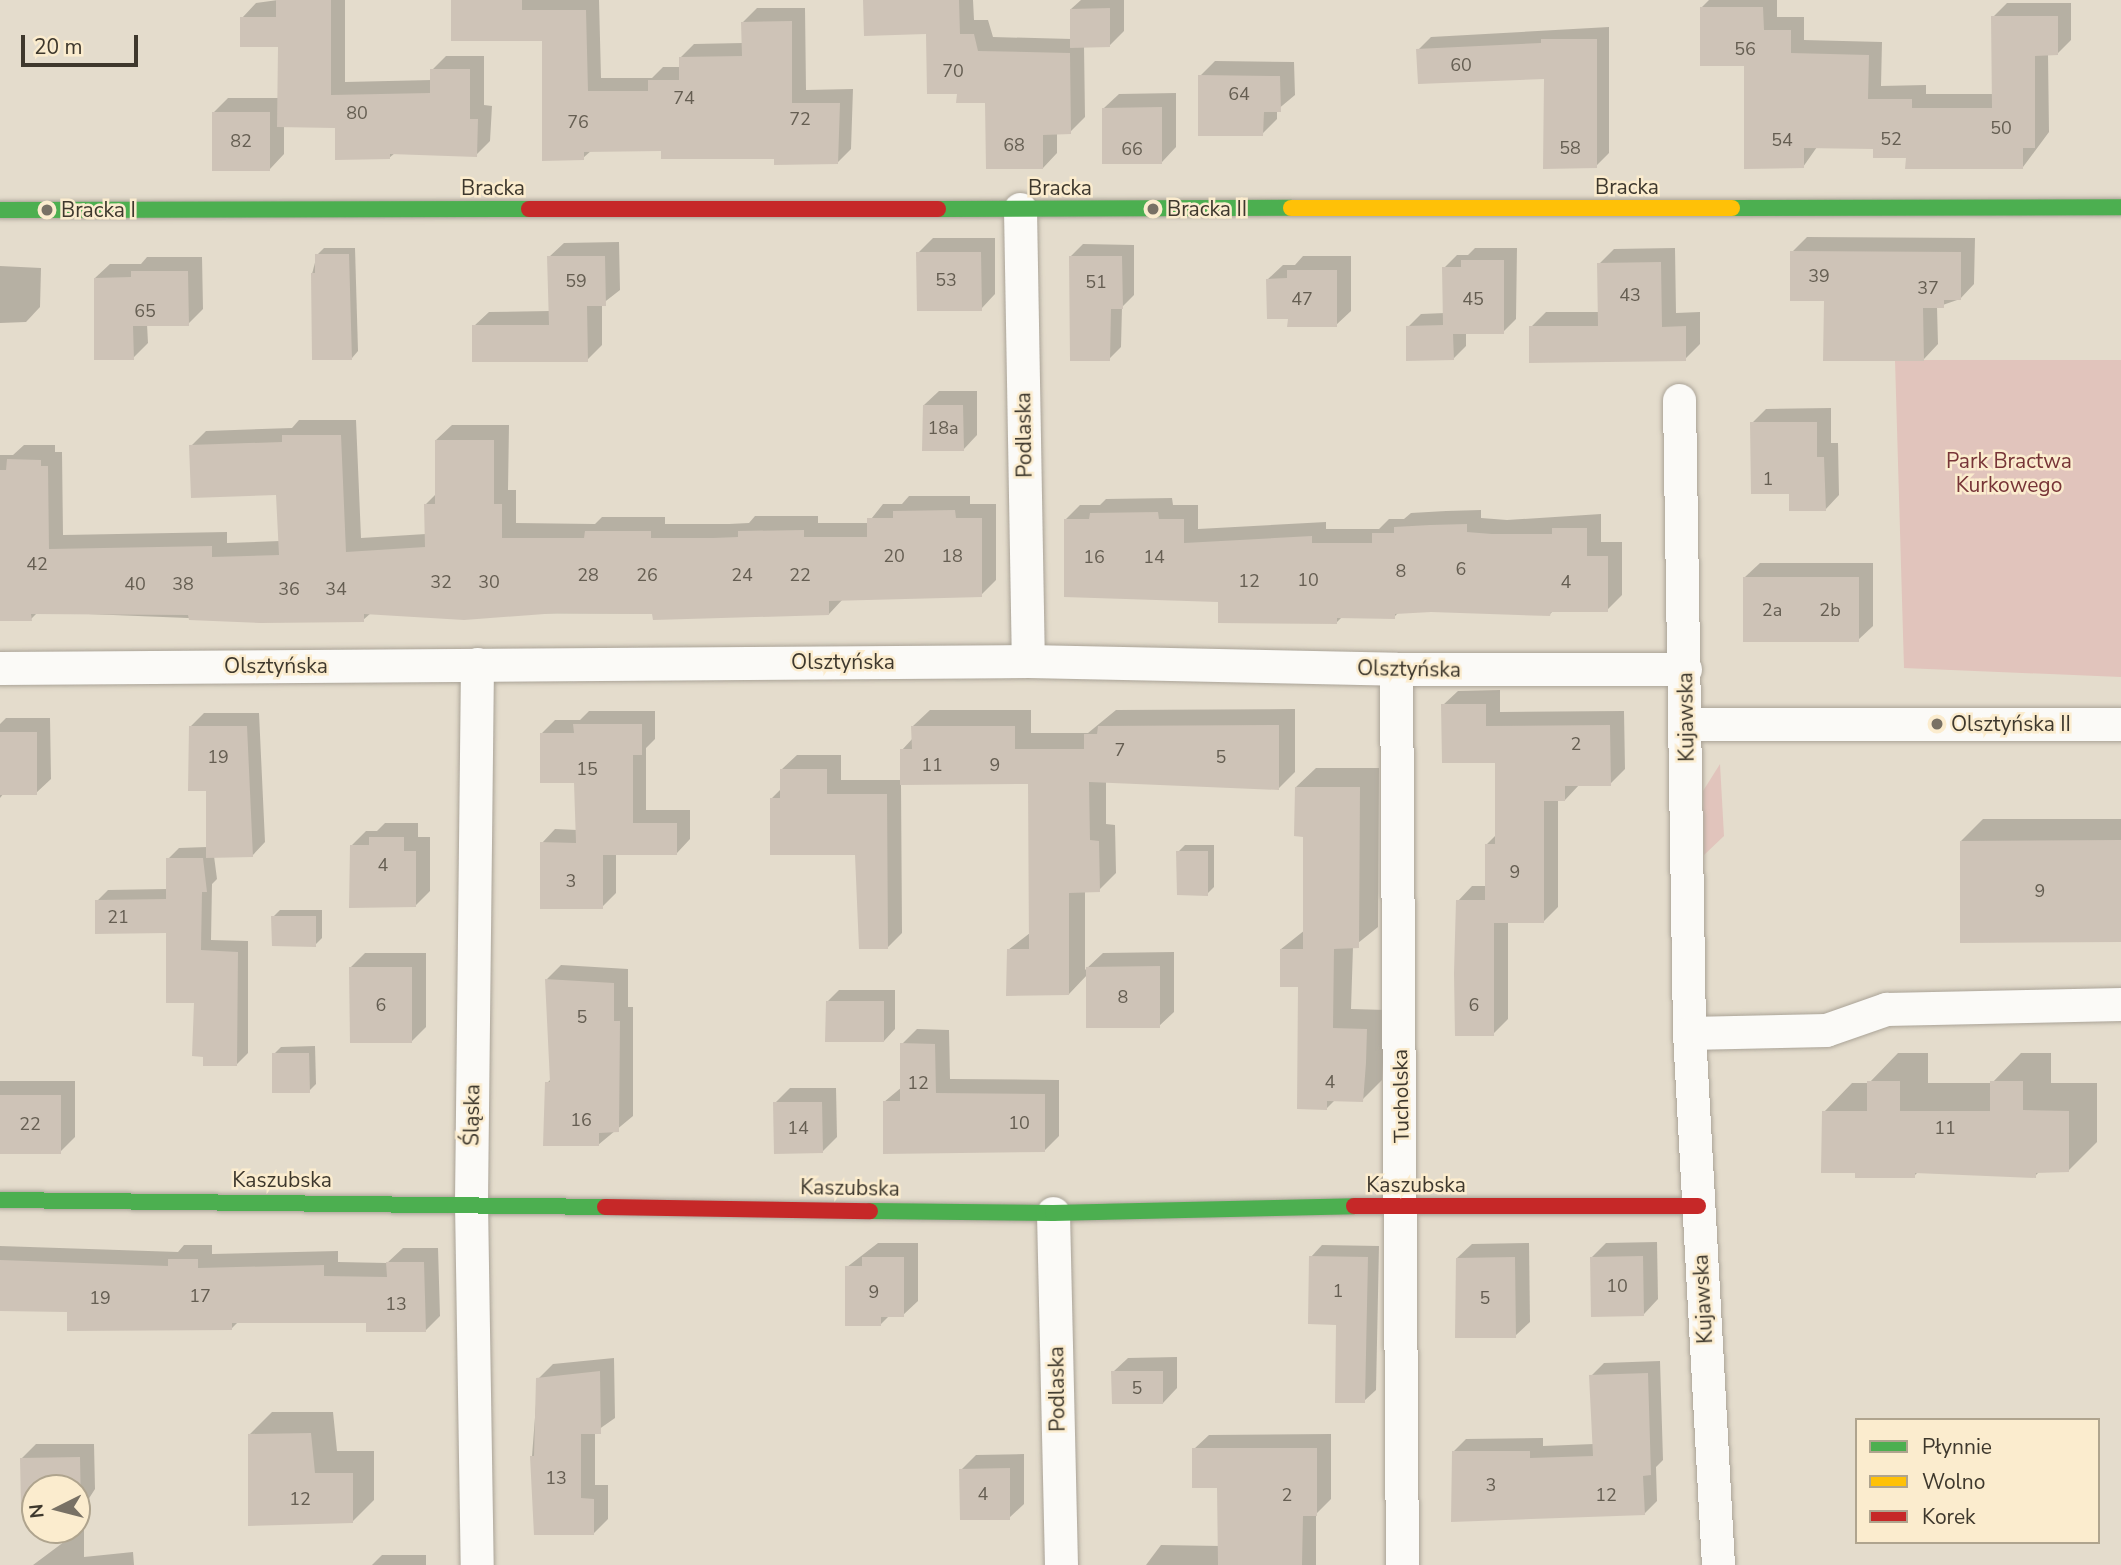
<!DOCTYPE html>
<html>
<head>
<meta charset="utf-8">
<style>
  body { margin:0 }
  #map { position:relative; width:2121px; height:1565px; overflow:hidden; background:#e4dccc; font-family:"Nunito Sans",sans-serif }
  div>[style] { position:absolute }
  .green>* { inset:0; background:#e1c4bc }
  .shadow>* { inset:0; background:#0003 }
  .building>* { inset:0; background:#cec3b7 }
  .roads { filter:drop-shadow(0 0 2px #aaa397) drop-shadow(0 0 2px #aaa397) }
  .street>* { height:33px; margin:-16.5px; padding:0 16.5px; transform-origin:16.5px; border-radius:16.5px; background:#fbfaf7 }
  .fast>* { height:16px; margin:-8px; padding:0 8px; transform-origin:8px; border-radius:8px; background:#4caf50 }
  .slow>* { height:16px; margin:-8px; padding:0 8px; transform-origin:8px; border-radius:8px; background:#ffc107 }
  .jam>* { height:16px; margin:-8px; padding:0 8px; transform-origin:8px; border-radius:8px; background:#c62828 }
  .dots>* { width:19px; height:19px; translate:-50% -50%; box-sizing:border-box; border:4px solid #fbecce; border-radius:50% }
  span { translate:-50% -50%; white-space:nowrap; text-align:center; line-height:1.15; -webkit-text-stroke:5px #fbecce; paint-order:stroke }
  .number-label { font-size:18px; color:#655e52 }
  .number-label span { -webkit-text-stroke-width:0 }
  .street-label { font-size:21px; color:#3e382d }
  .poi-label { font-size:21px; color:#3e382d }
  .left { translate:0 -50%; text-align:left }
  .park-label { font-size:21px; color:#773437 }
  .legend { position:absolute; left:1855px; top:1418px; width:245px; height:126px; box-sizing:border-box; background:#fbecce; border:2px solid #afa48e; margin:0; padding:9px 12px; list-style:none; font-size:21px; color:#3e382d }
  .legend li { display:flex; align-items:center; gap:14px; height:35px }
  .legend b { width:35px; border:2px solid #afa48e }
  .north { position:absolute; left:21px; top:1474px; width:70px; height:70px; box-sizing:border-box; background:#fbecce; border:2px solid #afa48e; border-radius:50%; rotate:264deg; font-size:19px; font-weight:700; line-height:28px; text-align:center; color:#3e382d }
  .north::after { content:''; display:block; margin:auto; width:24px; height:32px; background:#787165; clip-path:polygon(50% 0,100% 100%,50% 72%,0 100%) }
  .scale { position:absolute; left:21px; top:35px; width:117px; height:32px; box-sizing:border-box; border:4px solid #3e382d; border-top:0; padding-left:9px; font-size:21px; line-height:24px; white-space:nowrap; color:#3e382d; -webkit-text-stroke:5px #fbecce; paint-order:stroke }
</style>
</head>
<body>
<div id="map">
  <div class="green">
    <i style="clip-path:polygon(1895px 360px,2121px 360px,2121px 677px,1904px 668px)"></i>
    <i style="clip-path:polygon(1720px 764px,1724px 836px,1704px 855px,1703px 791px)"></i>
  </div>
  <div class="shadow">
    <i style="clip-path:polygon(278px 0,345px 0,345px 82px,432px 80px,432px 70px,446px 56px,484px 56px,484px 105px,492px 106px,490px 141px,476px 155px,395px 153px,389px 158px,337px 126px,284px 126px,284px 154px,270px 169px,213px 113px,228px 98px,279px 98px,279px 45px,242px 18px,256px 3px)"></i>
    <i style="clip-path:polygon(453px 0,599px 0,601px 78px,652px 78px,663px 67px,681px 67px,680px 58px,694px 44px,743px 43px,743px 22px,757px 8px,805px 8px,806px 90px,853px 89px,851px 149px,837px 163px,663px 149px,592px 150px,583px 158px,544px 39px)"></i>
    <i style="clip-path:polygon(865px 0,973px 0,974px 20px,988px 20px,993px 37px,1072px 39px,1071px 9px,1081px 0,1124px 0,1124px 31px,1110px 45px,1084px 46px,1085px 117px,1070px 132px,1057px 132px,1057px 153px,1043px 168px,987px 101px,959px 92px,928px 32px)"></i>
    <i style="clip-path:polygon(1709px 0,1777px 0,1777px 17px,1804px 17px,1804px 40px,1882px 42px,1881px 86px,1926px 85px,1926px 94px,1994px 94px,1993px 17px,2007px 3px,2071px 3px,2071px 40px,2057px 54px,2048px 54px,2049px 132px,2023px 167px,1907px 156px,1875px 147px,1817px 147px,1803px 167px,1746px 64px,1701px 8px)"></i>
    <i style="clip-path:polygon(1609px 27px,1609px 153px,1596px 166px,1546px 77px,1418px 50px,1431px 37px)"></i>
    <i style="clip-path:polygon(1215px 61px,1294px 62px,1295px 95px,1277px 110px,1277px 119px,1262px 134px,1200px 76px)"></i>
    <i style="clip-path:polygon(1176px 93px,1176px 147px,1162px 162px,1104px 108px,1119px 94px)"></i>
    <i style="clip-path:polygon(1807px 237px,1975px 238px,1974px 284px,1960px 299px,1937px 307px,1938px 344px,1924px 359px,1826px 299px,1792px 252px)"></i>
    <i style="clip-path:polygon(933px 238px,995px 238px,995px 294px,981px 309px,918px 253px)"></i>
    <i style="clip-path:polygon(619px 242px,620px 290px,602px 304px,602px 345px,587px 360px,474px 326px,489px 312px,550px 311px,549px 257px,564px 243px)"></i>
    <i style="clip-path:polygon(1083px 244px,1134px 245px,1134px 295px,1122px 307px,1121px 347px,1109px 359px,1071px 256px)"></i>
    <i style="clip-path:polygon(324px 248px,355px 248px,358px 351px,352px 358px,312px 274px,317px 255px)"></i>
    <i style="clip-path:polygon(1475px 248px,1517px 248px,1516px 319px,1503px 332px,1466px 332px,1466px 346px,1453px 359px,1408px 327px,1421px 314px,1445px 313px,1444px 268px,1457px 255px,1468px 255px)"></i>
    <i style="clip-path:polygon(1675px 248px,1676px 313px,1700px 312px,1700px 344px,1685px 359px,1531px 327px,1546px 312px,1600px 312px,1599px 264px,1614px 249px)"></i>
    <i style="clip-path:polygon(1303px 256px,1351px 256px,1351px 311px,1336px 325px,1289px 317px,1268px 279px,1283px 265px,1295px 265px)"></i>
    <i style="clip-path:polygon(147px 257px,202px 257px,203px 309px,188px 324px,147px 324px,148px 343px,133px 358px,95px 278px,110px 264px,141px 264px)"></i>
    <i style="clip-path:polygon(0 266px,41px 268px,40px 307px,26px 322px,0 323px)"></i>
    <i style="clip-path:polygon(939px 391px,977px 391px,977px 435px,963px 450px,924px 405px)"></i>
    <i style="clip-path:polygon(1831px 408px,1831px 443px,1838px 443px,1839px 495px,1825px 510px,1791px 492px,1752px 423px,1766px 409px)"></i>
    <i style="clip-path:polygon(299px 420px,356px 420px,361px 538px,426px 534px,426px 504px,437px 493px,436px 440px,452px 425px,509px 425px,508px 490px,516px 490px,516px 523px,595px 524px,602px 517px,665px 517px,665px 524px,729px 524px,749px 523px,755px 516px,818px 516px,818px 523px,868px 523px,883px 504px,902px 504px,909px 496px,970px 496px,970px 504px,996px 504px,996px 580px,981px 595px,843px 599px,829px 614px,371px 613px,363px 620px,260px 621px,38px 612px,31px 619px,0 619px,0 455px,13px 455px,24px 445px,55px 445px,55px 452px,62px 452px,63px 535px,227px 532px,227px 543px,280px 541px,278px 494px,191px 446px,206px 431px,292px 428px)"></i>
    <i style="clip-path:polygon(1172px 498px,1173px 505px,1198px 505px,1198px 529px,1326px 522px,1326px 529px,1379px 529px,1389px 519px,1404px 519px,1411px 513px,1446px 511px,1481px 510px,1481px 518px,1507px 520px,1601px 514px,1601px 542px,1622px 542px,1622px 595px,1607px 610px,1554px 610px,1550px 614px,1431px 610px,1399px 612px,1394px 617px,1342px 617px,1337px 622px,1220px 600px,1065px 520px,1080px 505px,1100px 505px,1106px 499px)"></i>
    <i style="clip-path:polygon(1760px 563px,1873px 563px,1873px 626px,1858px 640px,1745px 577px)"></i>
    <i style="clip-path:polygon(1500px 690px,1500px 712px,1624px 711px,1625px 769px,1610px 784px,1580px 784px,1565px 800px,1558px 800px,1558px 907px,1543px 922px,1508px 922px,1508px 1019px,1493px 1034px,1458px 901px,1472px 886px,1487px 886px,1487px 844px,1497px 834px,1497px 762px,1443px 705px,1458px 691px)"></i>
    <i style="clip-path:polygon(1295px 709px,1295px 772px,1279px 788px,1106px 781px,1106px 824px,1115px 825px,1116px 873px,1099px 890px,1085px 890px,1085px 970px,1103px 953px,1174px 952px,1174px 1012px,1159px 1026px,1088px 974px,1069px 994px,1008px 950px,1030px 933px,1030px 783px,901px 783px,902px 933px,888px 947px,857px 853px,771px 799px,782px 788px,782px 769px,797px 755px,841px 755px,841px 780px,902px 780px,902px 750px,913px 738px,913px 726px,930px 710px,1031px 710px,1031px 733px,1088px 733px,1116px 710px)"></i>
    <i style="clip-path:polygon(589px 711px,655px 711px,655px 739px,646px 748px,646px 810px,690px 810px,690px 839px,677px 853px,616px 853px,616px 893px,602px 907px,542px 843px,555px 829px,577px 830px,575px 782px,541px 734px,555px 720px,580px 720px)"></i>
    <i style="clip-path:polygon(204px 713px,259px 713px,265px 842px,252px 856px,214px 856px,217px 879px,212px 884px,211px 940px,248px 941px,248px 1053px,237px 1064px,196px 1001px,168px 931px,97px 901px,108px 890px,168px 889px,168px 859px,179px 848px,207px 847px,208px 789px,190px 727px)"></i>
    <i style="clip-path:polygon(6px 718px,50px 718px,51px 779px,36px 793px,4px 793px,0 798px,0 724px)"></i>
    <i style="clip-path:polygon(1316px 768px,1379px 768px,1378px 927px,1353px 947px,1351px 1009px,1386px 1010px,1382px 1080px,1362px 1100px,1335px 1100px,1327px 1108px,1300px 985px,1281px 949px,1305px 930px,1305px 835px,1296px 787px)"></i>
    <i style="clip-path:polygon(1983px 819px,2121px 819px,2121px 941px,1961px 841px)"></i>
    <i style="clip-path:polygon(385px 823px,418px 823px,418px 837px,430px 837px,430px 891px,416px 905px,351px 846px,366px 831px,377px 831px)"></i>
    <i style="clip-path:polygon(1185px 845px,1214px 845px,1214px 887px,1207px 894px,1178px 852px)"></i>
    <i style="clip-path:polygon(280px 910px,322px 910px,322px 938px,315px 945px,273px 917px)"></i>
    <i style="clip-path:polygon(365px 953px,426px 953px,426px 1027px,412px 1041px,350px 968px)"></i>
    <i style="clip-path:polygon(561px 965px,628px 969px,628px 1007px,633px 1007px,633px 1116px,598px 1145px,547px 1083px,552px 1078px,546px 980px)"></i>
    <i style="clip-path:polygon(839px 990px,895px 990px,895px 1029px,884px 1041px,827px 1002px)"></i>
    <i style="clip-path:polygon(917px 1029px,949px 1030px,950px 1079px,1059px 1080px,1059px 1136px,1044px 1151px,884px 1102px,902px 1087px,902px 1044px)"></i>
    <i style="clip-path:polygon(315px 1046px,316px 1084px,309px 1091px,274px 1054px,281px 1047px)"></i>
    <i style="clip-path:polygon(1898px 1053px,1928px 1053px,1928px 1083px,1992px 1083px,2021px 1053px,2051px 1053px,2051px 1083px,2097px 1083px,2097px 1142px,2068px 1171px,2040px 1171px,2035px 1176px,1919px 1171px,1914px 1176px,1824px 1112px,1852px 1083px,1869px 1083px)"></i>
    <i style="clip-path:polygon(0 1081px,75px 1081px,75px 1137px,60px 1152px,0 1152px)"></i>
    <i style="clip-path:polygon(790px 1088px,836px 1088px,837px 1137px,823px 1151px,775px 1103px)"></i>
    <i style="clip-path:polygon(1657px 1242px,1658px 1299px,1644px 1314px,1591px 1258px,1606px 1243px)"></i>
    <i style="clip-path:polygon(878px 1243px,918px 1243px,918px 1301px,903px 1315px,889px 1316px,881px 1324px,847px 1267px)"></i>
    <i style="clip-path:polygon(1529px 1243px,1530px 1322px,1515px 1336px,1457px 1258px,1472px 1244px)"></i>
    <i style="clip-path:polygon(184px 1245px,212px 1245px,212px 1254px,338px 1251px,338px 1262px,387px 1263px,403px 1248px,438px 1248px,440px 1316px,426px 1330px,368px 1321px,239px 1321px,232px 1328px,69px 1310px,0 1310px,0 1246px,178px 1252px)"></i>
    <i style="clip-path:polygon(1322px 1245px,1379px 1246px,1376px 1390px,1364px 1401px,1311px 1257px)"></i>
    <i style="clip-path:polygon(1177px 1357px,1177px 1388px,1163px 1403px,1113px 1372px,1128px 1358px)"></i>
    <i style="clip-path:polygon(614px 1358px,615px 1418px,595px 1432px,595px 1485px,608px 1485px,608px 1519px,593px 1534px,532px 1456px,538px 1379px,553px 1364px)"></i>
    <i style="clip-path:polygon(1660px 1361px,1663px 1460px,1656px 1467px,1657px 1501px,1644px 1514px,1453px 1452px,1466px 1439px,1543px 1438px,1543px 1446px,1594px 1444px,1591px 1376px,1604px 1363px)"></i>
    <i style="clip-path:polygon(272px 1412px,333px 1412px,337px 1451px,374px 1451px,374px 1500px,352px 1522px,250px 1434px)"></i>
    <i style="clip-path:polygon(1331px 1434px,1331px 1499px,1316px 1514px,1316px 1565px,1146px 1565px,1161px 1545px,1220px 1546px,1219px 1486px,1194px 1449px,1209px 1435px)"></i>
    <i style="clip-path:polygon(36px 1444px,94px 1444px,95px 1489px,77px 1517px,77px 1488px,35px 1488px,35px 1523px,27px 1523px,22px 1458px)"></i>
    <i style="clip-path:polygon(1024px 1454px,1024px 1504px,1009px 1518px,961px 1470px,976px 1455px)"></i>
    <i style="clip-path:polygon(84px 1527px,84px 1557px,133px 1552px,134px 1565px,33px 1565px)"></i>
    <i style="clip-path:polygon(382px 1555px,426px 1555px,426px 1565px,372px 1565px)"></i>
  </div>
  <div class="building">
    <i style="clip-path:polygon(276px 0,331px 0,331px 95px,430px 93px,430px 69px,470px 69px,470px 119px,478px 119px,477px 157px,390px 154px,390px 159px,335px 160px,335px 128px,277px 127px,278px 47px,240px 47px,240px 17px,276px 17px)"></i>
    <i style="clip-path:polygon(451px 0,522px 0,522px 10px,586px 10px,588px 91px,648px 91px,648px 80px,679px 80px,679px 57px,742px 56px,741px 22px,792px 21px,792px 103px,840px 103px,838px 164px,774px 165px,774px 159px,661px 159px,661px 151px,584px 152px,584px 160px,542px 161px,542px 41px,451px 41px)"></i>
    <i style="clip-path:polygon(863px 0,959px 0,960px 34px,974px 34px,978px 51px,1070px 53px,1071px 134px,1043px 135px,1043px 169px,986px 169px,985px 103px,956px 103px,957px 94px,927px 94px,926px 34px,864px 36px)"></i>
    <i style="clip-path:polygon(1700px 7px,1763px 7px,1764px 30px,1791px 30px,1791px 53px,1869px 55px,1868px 99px,1912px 99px,1912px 108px,1992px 108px,1991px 16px,2058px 16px,2058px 55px,2035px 56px,2035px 148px,2023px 148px,2023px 169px,1905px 169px,1906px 158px,1873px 158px,1873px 149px,1804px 148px,1804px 168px,1744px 169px,1744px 66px,1700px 66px)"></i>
    <i style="clip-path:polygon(1110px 8px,1110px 47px,1070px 48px,1070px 9px)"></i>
    <i style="clip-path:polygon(1541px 39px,1597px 39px,1597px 168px,1543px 169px,1544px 79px,1418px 84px,1416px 49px,1541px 43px)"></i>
    <i style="clip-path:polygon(1198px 75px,1280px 76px,1281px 112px,1264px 112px,1263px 136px,1198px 136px)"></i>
    <i style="clip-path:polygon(1162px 107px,1162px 164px,1102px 164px,1102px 108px)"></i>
    <i style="clip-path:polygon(212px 112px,270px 112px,270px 171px,212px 171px)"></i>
    <i style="clip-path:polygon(1790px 251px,1961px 252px,1961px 300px,1944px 300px,1944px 308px,1923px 308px,1924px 361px,1823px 361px,1824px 301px,1790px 301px)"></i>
    <i style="clip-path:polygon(916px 252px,981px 252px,982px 311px,917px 311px)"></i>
    <i style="clip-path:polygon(315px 254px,349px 254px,352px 360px,312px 360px,311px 273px,315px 273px)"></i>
    <i style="clip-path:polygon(547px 256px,605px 256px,606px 306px,587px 306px,588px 362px,472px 362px,472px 325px,549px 325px)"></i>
    <i style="clip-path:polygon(1069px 256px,1122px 256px,1123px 309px,1111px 309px,1110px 361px,1070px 361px)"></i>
    <i style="clip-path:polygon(1461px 260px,1504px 260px,1504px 334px,1453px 334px,1454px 360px,1406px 361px,1406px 326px,1443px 325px,1442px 267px,1461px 267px)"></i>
    <i style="clip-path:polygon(1661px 262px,1662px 327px,1686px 326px,1686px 361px,1529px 363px,1529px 326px,1598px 326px,1597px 263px)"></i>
    <i style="clip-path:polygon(1287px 270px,1337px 270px,1337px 327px,1287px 327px,1288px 319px,1267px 319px,1266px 279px,1287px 278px)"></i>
    <i style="clip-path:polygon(131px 271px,188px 271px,189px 326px,133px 326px,134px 360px,94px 360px,94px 278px,131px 277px)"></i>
    <i style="clip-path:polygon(923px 405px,963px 405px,964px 451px,922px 451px)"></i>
    <i style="clip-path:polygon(1750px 422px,1817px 422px,1817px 457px,1824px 457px,1826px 511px,1789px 511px,1789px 494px,1751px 494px)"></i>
    <i style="clip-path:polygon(282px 435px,341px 435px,346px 552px,425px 547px,424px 504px,435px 504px,435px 440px,494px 440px,494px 504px,502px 504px,502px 538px,584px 538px,585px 531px,651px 531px,651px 538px,713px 538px,738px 537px,738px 531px,804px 530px,804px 537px,867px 537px,867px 518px,893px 518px,893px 511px,955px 510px,956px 518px,982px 518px,982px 597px,829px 601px,829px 615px,653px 620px,652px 614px,558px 613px,464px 620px,364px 614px,364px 622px,260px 623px,189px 620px,188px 615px,31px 614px,32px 621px,0 621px,0 470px,6px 470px,7px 459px,41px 460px,41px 466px,48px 466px,49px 549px,212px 546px,212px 557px,279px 555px,276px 495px,191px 498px,189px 445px,282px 442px)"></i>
    <i style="clip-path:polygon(1158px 512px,1159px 519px,1184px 519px,1184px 543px,1312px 536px,1312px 543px,1372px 543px,1372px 533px,1394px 533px,1394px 527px,1430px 525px,1467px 524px,1467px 532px,1492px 534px,1552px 534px,1552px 528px,1587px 528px,1587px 556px,1608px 556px,1608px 612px,1551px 612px,1550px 616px,1431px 612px,1395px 614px,1395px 619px,1337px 618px,1337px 624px,1218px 623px,1218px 602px,1064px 597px,1064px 519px,1089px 519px,1090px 513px)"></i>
    <i style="clip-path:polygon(1743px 577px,1859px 577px,1859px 642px,1743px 642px)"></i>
    <i style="clip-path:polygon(1441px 704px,1486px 704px,1486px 726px,1610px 725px,1611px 786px,1565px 786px,1565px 801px,1544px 801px,1544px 923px,1494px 923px,1494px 1036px,1455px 1036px,1454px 973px,1456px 900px,1485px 900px,1485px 844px,1495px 844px,1495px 763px,1442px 763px)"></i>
    <i style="clip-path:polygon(573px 724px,642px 724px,642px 755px,633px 755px,633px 823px,677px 823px,677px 855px,603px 855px,603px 909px,540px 909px,540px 842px,576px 843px,574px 783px,540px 783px,540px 733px,574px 733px)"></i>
    <i style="clip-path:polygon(1279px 725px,1279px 790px,1089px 782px,1090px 840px,1099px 841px,1100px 892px,1069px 893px,1069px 995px,1006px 996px,1007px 949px,1029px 949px,1028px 784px,900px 785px,900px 749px,912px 749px,911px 726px,1015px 726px,1015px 749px,1084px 749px,1084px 734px,1097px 734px,1098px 726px)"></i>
    <i style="clip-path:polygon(189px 726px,247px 726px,253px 857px,206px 858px,206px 791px,188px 791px)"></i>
    <i style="clip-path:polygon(0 732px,37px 732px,37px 795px,0 795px)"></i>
    <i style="clip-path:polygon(780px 769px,827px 769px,827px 794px,887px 794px,888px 949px,859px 949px,855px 855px,770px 855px,770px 798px,780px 798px)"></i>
    <i style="clip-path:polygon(1295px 787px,1360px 787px,1359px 948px,1334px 949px,1333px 1028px,1367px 1029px,1366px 1063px,1363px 1102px,1327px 1101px,1327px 1110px,1297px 1109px,1298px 987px,1280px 987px,1280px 949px,1303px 949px,1303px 837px,1294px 836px)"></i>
    <i style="clip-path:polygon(369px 837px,404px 837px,404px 851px,416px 851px,416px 907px,349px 908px,350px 845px,369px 845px)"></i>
    <i style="clip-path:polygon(2121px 840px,2121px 942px,1960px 943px,1960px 841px)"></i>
    <i style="clip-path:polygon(1176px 851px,1208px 851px,1208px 896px,1177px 895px)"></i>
    <i style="clip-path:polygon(166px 858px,203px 858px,207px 892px,202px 892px,201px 950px,238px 952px,237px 1066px,203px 1066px,203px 1057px,192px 1056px,194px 1003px,166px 1003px,166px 933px,95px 934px,95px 900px,166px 899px)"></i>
    <i style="clip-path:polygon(271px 916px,316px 916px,316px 947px,272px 946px)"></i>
    <i style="clip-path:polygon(1160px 966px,1160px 1028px,1086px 1028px,1086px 967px)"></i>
    <i style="clip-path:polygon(349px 967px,412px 967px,412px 1043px,350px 1043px)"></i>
    <i style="clip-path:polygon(545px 979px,614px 983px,614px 1021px,620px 1021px,619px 1132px,599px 1133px,599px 1146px,543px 1146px,545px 1082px,550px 1082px)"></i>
    <i style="clip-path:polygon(826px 1001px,884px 1001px,884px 1042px,825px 1042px)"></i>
    <i style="clip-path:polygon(900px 1043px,935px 1044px,936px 1093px,1045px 1094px,1045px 1152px,883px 1154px,883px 1101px,900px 1101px)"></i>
    <i style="clip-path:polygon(272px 1053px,309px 1053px,310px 1093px,272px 1093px)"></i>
    <i style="clip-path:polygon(1867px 1081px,1900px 1081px,1900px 1111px,1990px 1111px,1990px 1081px,2023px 1081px,2023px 1110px,2069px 1111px,2069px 1172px,2036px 1173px,2036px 1178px,1915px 1173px,1915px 1178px,1855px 1178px,1855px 1173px,1821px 1173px,1822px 1111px,1867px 1111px)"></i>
    <i style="clip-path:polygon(0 1095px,61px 1095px,61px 1154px,0 1154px)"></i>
    <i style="clip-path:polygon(773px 1102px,822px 1102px,823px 1153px,774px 1154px)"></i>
    <i style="clip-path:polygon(1309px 1256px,1368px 1257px,1365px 1403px,1335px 1403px,1336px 1325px,1308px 1324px)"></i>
    <i style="clip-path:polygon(1643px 1256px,1644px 1316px,1591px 1317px,1590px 1257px)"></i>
    <i style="clip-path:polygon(862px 1257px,904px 1257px,904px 1317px,881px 1317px,881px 1326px,845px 1326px,845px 1266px,862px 1266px)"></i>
    <i style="clip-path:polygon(1515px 1257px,1516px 1338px,1455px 1338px,1456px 1258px)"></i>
    <i style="clip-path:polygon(168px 1259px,198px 1259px,198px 1268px,324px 1265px,324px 1276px,387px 1277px,386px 1262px,424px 1262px,426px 1332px,366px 1332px,366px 1323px,232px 1323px,232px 1330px,67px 1331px,67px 1312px,0 1311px,0 1260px,168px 1266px)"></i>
    <i style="clip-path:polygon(600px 1371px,601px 1434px,581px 1434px,581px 1498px,594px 1499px,594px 1535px,534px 1535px,530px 1456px,534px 1456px,536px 1378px)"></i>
    <i style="clip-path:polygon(1111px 1371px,1163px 1371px,1163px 1404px,1112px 1404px)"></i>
    <i style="clip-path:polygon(1648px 1373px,1651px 1475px,1643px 1476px,1645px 1515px,1451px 1522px,1452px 1451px,1530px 1451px,1530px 1458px,1593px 1456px,1589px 1375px)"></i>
    <i style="clip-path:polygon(311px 1433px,315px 1473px,353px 1473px,353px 1523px,248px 1526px,248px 1434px)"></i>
    <i style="clip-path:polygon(1192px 1448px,1317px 1448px,1317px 1516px,1303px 1516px,1302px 1565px,1218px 1565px,1217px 1488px,1192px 1488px)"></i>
    <i style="clip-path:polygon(80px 1457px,81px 1505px,77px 1506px,77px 1488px,35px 1488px,35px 1506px,21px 1506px,20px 1458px)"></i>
    <i style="clip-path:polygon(1010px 1468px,1010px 1520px,960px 1520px,959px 1469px)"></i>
  </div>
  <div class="roads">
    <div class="street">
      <i style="left:1020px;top:209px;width:452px;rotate:89deg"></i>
      <i style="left:1679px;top:400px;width:633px;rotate:89.09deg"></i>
      <i style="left:1689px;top:1033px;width:533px;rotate:86.88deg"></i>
      <i style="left:477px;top:664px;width:538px;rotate:90.64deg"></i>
      <i style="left:471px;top:1202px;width:363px;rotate:89.1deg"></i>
      <i style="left:0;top:668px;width:1028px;rotate:-0.39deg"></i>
      <i style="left:1028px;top:661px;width:368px;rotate:1.2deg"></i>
      <i style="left:1396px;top:669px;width:289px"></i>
      <i style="left:1396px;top:669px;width:896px;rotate:89.62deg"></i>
      <i style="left:1686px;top:724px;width:435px"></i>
      <i style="left:1689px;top:1033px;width:137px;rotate:-1.3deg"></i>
      <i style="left:1826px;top:1030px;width:64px;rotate:-19.3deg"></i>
      <i style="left:1886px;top:1009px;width:235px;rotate:-1.2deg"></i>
      <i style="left:1053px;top:1213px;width:352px;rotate:88.7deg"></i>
    </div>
    <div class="fast">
      <i style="left:1732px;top:208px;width:389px;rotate:-0.1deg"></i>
      <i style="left:938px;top:209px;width:353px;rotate:-0.2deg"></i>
      <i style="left:0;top:210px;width:529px;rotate:-0.11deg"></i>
      <i style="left:0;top:1200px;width:605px;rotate:0.66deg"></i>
      <i style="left:870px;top:1211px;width:183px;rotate:0.6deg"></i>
      <i style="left:1053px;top:1213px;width:301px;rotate:-1.3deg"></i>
    </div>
    <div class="slow">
      <i style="left:1291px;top:208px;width:441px"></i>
    </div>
    <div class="jam">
      <i style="left:529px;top:209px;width:409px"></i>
      <i style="left:1354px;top:1206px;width:344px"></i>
      <i style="left:605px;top:1207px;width:265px;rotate:0.9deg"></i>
    </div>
  </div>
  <div class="dots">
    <i style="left:1153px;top:209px;background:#787165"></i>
    <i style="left:47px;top:210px;background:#787165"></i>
    <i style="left:1937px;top:724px;background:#787165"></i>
  </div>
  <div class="number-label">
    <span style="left:1745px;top:49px">56</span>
    <span style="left:1461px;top:65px">60</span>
    <span style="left:953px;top:71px">70</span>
    <span style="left:1239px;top:94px">64</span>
    <span style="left:684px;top:98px">74</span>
    <span style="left:357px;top:113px">80</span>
    <span style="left:800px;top:119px">72</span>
    <span style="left:578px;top:122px">76</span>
    <span style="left:2001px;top:128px">50</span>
    <span style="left:1891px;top:139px">52</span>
    <span style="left:1782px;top:140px">54</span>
    <span style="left:241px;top:141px">82</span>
    <span style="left:1014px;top:145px">68</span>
    <span style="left:1570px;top:148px">58</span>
    <span style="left:1132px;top:149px">66</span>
    <span style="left:1819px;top:276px">39</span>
    <span style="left:946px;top:280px">53</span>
    <span style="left:576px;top:281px">59</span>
    <span style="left:1096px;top:282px">51</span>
    <span style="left:1928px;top:288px">37</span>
    <span style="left:1630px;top:295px">43</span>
    <span style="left:1302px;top:299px">47</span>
    <span style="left:1473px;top:299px">45</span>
    <span style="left:145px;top:311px">65</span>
    <span style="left:943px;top:428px">18a</span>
    <span style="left:1768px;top:479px">1</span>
    <span style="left:894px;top:556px">20</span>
    <span style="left:952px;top:556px">18</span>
    <span style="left:1094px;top:557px">16</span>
    <span style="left:1154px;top:557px">14</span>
    <span style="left:37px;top:564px">42</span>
    <span style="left:1461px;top:569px">6</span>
    <span style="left:1401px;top:571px">8</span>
    <span style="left:588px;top:575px">28</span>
    <span style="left:647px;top:575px">26</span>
    <span style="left:742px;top:575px">24</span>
    <span style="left:800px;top:575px">22</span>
    <span style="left:1308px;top:580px">10</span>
    <span style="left:1249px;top:581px">12</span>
    <span style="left:441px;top:582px">32</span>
    <span style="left:489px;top:582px">30</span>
    <span style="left:1566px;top:582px">4</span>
    <span style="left:135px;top:584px">40</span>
    <span style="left:183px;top:584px">38</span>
    <span style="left:289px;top:589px">36</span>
    <span style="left:336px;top:589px">34</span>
    <span style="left:1772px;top:610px">2a</span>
    <span style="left:1830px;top:610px">2b</span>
    <span style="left:1576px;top:744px">2</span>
    <span style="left:1120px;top:750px">7</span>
    <span style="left:218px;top:757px">19</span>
    <span style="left:1221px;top:757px">5</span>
    <span style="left:932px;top:765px">11</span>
    <span style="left:995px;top:765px">9</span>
    <span style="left:587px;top:769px">15</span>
    <span style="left:383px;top:865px">4</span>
    <span style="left:1515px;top:872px">9</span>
    <span style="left:571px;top:881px">3</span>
    <span style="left:2040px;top:891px">9</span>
    <span style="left:118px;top:917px">21</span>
    <span style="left:1123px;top:997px">8</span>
    <span style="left:381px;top:1005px">6</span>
    <span style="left:1474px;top:1005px">6</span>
    <span style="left:582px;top:1017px">5</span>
    <span style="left:1330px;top:1082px">4</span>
    <span style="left:918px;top:1083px">12</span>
    <span style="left:581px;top:1120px">16</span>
    <span style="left:1019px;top:1123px">10</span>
    <span style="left:30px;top:1124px">22</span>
    <span style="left:798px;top:1128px">14</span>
    <span style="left:1945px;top:1128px">11</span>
    <span style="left:1617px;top:1286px">10</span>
    <span style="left:1338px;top:1291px">1</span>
    <span style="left:874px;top:1292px">9</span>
    <span style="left:200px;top:1296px">17</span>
    <span style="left:100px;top:1298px">19</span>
    <span style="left:1485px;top:1298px">5</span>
    <span style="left:396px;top:1304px">13</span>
    <span style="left:1137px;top:1388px">5</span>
    <span style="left:556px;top:1478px">13</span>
    <span style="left:1491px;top:1485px">3</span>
    <span style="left:983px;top:1494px">4</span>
    <span style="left:1287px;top:1495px">2</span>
    <span style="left:1606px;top:1495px">12</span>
    <span style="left:300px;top:1499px">12</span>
  </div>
  <div class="street-label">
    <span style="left:1627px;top:187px">Bracka</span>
    <span style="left:493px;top:188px">Bracka</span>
    <span style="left:1060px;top:188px">Bracka</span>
    <span style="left:1024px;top:435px;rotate:-91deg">Podlaska</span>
    <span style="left:843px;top:662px">Olsztyńska</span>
    <span style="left:276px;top:666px">Olsztyńska</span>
    <span style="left:1409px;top:669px;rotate:1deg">Olsztyńska</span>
    <span style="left:1686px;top:717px;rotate:-91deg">Kujawska</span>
    <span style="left:1401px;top:1096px;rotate:-91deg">Tucholska</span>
    <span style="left:472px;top:1115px;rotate:-89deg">Śląska</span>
    <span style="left:282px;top:1180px">Kaszubska</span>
    <span style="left:1416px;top:1185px">Kaszubska</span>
    <span style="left:850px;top:1188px;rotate:1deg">Kaszubska</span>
    <span style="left:1703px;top:1299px;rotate:-93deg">Kujawska</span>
    <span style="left:1057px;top:1389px;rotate:-91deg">Podlaska</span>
  </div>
  <div class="poi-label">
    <span class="left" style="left:1167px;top:209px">Bracka II</span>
    <span class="left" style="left:61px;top:210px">Bracka I</span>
    <span class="left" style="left:1951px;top:724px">Olsztyńska II</span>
  </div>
  <div class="park-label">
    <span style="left:2009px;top:473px">Park Bractwa<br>Kurkowego</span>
  </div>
  <ul class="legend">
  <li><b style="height:9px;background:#4caf50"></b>Płynnie</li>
  <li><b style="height:9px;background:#ffc107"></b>Wolno</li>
  <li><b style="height:9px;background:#c62828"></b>Korek</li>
  </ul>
  <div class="north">N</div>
  <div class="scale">20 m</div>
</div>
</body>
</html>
